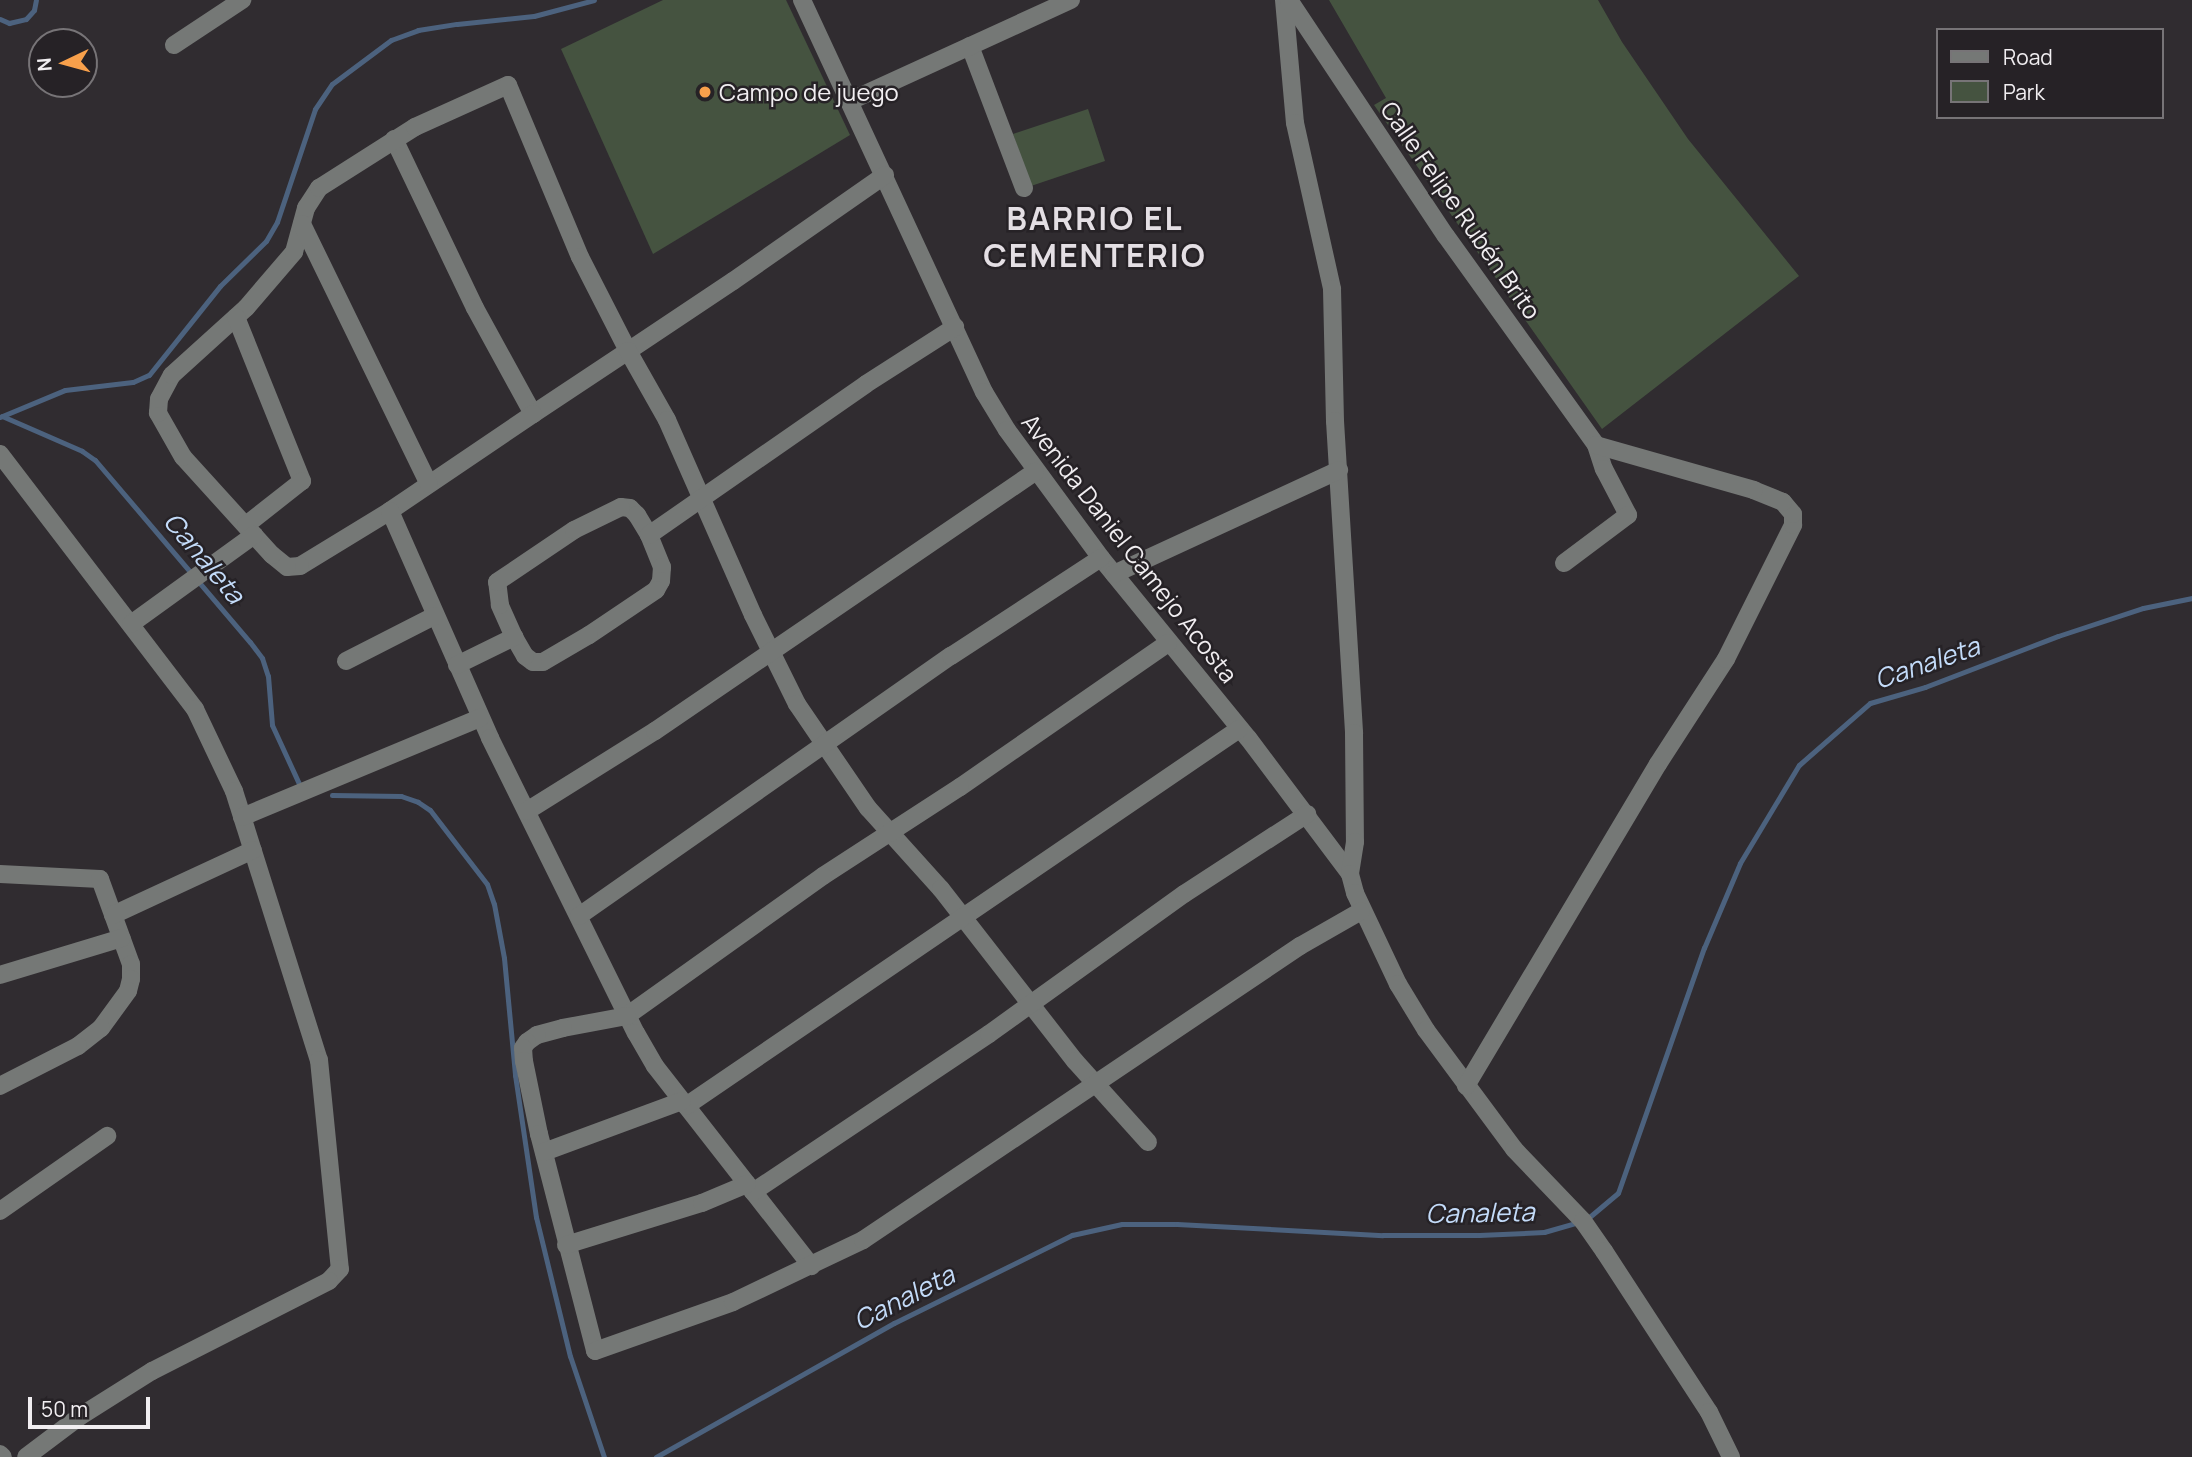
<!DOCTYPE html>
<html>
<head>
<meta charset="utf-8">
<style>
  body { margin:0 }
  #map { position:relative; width:2192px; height:1457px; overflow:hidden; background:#302c30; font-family:Manrope,sans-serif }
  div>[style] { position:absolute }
  .green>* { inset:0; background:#455340 }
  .stream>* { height:5px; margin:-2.5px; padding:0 2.5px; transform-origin:2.5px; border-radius:2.5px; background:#4c627e }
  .minor>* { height:18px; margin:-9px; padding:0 9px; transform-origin:9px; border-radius:9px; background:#757876 }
  .dots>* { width:19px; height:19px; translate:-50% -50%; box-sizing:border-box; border:4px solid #262226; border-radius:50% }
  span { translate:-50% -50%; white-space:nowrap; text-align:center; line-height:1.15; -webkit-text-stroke:5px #262226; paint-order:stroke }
  .poi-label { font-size:24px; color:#f1eef1 }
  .left { translate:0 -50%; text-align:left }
  .street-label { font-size:24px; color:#f1eef1 }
  .water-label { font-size:26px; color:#c3dbf9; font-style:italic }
  .district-label { font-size:32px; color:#e4dfe4; font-weight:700; letter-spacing:2px }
  .legend { position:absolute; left:1936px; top:28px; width:228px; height:91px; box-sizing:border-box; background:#262226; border:2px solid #777477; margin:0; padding:9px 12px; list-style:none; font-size:21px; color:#f1eef1 }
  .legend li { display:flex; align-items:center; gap:14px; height:35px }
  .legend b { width:35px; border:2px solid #777477 }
  .north { position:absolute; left:28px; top:28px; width:70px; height:70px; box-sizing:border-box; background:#262226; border:2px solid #777477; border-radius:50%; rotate:265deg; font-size:19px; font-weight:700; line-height:28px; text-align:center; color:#f1eef1 }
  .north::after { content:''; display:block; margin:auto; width:24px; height:32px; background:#f8a04b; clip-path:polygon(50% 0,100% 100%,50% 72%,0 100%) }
  .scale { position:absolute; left:28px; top:1397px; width:122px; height:32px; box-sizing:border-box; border:4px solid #f1eef1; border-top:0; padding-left:9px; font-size:21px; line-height:24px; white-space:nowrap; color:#f1eef1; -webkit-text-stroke:5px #262226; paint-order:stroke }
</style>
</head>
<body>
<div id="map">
  <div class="green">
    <i style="clip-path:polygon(663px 0,786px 0,850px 135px,653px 254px,561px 49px)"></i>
    <i style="clip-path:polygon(1329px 0,1598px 0,1622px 42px,1688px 139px,1799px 276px,1602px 429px,1374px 105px,1386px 98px)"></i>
    <i style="clip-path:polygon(1088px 109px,1105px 161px,1031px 186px,1013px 134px)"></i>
  </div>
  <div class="stream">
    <i style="left:0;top:19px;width:10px;rotate:24deg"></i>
    <i style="left:9px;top:23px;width:17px;rotate:-13deg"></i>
    <i style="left:26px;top:19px;width:12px;rotate:-48deg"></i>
    <i style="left:34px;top:10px;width:10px;rotate:-79deg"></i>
    <i style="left:2px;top:416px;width:87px;rotate:23.6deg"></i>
    <i style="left:82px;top:451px;width:16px;rotate:35deg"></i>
    <i style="left:95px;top:460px;width:239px;rotate:49.6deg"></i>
    <i style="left:250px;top:642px;width:20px;rotate:53deg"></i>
    <i style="left:262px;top:658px;width:19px;rotate:72deg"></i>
    <i style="left:268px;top:676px;width:49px;rotate:85.3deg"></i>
    <i style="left:272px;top:725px;width:67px;rotate:65.3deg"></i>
    <i style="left:0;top:417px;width:70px;rotate:-22.6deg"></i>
    <i style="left:65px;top:390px;width:68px;rotate:-6.7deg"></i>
    <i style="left:133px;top:382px;width:17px;rotate:-24deg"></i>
    <i style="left:149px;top:375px;width:114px;rotate:-51.4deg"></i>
    <i style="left:220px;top:286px;width:64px;rotate:-44.4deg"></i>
    <i style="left:266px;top:241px;width:22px;rotate:-60deg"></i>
    <i style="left:277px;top:222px;width:119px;rotate:-71.4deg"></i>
    <i style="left:315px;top:109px;width:30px;rotate:-56deg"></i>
    <i style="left:332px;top:84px;width:74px;rotate:-36.7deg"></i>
    <i style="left:391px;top:40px;width:29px;rotate:-20deg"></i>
    <i style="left:418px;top:30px;width:39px;rotate:-9deg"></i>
    <i style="left:457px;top:24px;width:77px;rotate:-5.9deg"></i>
    <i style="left:534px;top:16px;width:62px;rotate:-14.9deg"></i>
    <i style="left:332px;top:795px;width:69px;rotate:0.8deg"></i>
    <i style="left:401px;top:796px;width:18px;rotate:19deg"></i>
    <i style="left:418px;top:802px;width:14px;rotate:34deg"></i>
    <i style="left:430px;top:810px;width:93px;rotate:52.4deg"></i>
    <i style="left:487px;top:884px;width:21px;rotate:71deg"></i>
    <i style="left:494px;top:904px;width:55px;rotate:79.5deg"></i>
    <i style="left:504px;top:958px;width:118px;rotate:84.6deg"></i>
    <i style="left:515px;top:1075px;width:144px;rotate:81.6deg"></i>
    <i style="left:536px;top:1217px;width:143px;rotate:76.3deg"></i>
    <i style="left:570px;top:1356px;width:107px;rotate:71.4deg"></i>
    <i style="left:1587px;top:1219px;width:40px;rotate:-40deg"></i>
    <i style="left:1618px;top:1193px;width:260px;rotate:-70.7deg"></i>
    <i style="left:1704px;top:948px;width:92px;rotate:-67deg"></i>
    <i style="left:1740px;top:863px;width:114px;rotate:-59deg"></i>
    <i style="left:1799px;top:765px;width:94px;rotate:-41.1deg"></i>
    <i style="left:1870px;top:703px;width:57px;rotate:-16.2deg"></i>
    <i style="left:1925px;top:687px;width:142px;rotate:-21deg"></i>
    <i style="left:2058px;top:636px;width:89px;rotate:-18.2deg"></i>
    <i style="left:2143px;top:608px;width:50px;rotate:-11.5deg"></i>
    <i style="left:656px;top:1457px;width:273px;rotate:-29.4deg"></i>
    <i style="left:894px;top:1323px;width:199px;rotate:-26.3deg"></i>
    <i style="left:1072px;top:1235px;width:51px;rotate:-12.4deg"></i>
    <i style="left:1122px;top:1224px;width:55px"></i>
    <i style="left:1177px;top:1224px;width:206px;rotate:3.1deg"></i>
    <i style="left:1383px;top:1235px;width:96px"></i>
    <i style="left:1479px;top:1235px;width:65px;rotate:-2.6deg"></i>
    <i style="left:1544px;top:1232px;width:35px;rotate:-16deg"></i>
  </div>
  <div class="minor">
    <i style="left:802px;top:0;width:432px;rotate:65.1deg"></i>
    <i style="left:984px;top:392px;width:44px;rotate:58.8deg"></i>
    <i style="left:1007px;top:430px;width:159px;rotate:53.7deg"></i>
    <i style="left:1101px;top:558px;width:232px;rotate:50.8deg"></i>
    <i style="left:1248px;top:738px;width:170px;rotate:53.1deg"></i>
    <i style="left:1284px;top:0;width:123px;rotate:84.9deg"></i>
    <i style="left:1295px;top:123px;width:170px;rotate:77.4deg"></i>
    <i style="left:1332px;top:289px;width:132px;rotate:88.7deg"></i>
    <i style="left:1335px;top:421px;width:313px;rotate:86.5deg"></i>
    <i style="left:1354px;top:733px;width:109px;rotate:89.5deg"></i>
    <i style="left:1355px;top:842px;width:32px;rotate:99deg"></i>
    <i style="left:1350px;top:874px;width:20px;rotate:75deg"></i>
    <i style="left:1355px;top:893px;width:101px;rotate:64.7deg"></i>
    <i style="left:1398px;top:984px;width:54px;rotate:58.7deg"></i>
    <i style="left:1426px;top:1030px;width:148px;rotate:53.5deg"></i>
    <i style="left:1514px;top:1149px;width:100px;rotate:46.2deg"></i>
    <i style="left:1583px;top:1221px;width:37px;rotate:55deg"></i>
    <i style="left:1604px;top:1251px;width:192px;rotate:56.9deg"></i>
    <i style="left:1709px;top:1412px;width:50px;rotate:63.9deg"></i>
    <i style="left:1289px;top:0;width:283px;rotate:56.4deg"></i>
    <i style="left:1446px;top:236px;width:257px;rotate:54.3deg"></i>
    <i style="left:1596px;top:445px;width:25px;rotate:72deg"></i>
    <i style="left:1604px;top:469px;width:52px;rotate:62.4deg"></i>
    <i style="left:1628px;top:515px;width:80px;rotate:143.1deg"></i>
    <i style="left:174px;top:45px;width:82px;rotate:-33.5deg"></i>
    <i style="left:970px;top:46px;width:152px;rotate:69.2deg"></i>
    <i style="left:850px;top:101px;width:243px;rotate:-24.6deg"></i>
    <i style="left:394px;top:139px;width:187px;rotate:64.4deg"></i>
    <i style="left:475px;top:308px;width:121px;rotate:61.3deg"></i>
    <i style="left:885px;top:175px;width:185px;rotate:145.1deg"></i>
    <i style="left:733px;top:281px;width:126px;rotate:146.3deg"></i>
    <i style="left:628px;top:351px;width:114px;rotate:146.4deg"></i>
    <i style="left:533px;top:414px;width:173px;rotate:145.9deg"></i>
    <i style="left:390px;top:511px;width:105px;rotate:148.6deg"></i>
    <i style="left:300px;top:566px;width:13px;rotate:176deg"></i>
    <i style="left:287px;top:567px;width:19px;rotate:-141deg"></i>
    <i style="left:272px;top:555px;width:132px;rotate:-132.2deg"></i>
    <i style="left:183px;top:457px;width:51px;rotate:-119.6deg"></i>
    <i style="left:158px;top:413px;width:14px;rotate:-86deg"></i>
    <i style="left:159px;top:399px;width:27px;rotate:-62deg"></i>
    <i style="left:172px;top:375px;width:100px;rotate:-42.2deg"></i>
    <i style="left:246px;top:308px;width:74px;rotate:-49.4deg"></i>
    <i style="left:294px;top:252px;width:46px;rotate:-74.7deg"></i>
    <i style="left:306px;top:208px;width:24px;rotate:-57deg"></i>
    <i style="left:319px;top:188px;width:114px;rotate:-32.4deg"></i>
    <i style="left:415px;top:127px;width:102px;rotate:-24.3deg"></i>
    <i style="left:508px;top:85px;width:186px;rotate:67.3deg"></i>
    <i style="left:580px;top:257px;width:106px;rotate:62.9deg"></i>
    <i style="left:628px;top:351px;width:79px;rotate:60.5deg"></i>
    <i style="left:667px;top:420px;width:213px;rotate:66.2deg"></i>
    <i style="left:753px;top:615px;width:99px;rotate:63.7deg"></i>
    <i style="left:797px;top:704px;width:126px;rotate:55.7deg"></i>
    <i style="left:868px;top:808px;width:109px;rotate:48deg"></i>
    <i style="left:941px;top:889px;width:218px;rotate:52.1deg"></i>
    <i style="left:1075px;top:1061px;width:109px;rotate:48deg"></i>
    <i style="left:302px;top:224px;width:289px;rotate:64deg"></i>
    <i style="left:236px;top:317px;width:177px;rotate:68.1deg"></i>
    <i style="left:302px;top:481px;width:71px;rotate:141.8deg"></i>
    <i style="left:0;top:454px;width:321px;rotate:52.6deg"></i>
    <i style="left:195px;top:709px;width:91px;rotate:64.6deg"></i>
    <i style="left:234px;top:791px;width:282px;rotate:72.5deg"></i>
    <i style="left:319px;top:1060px;width:210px;rotate:84.3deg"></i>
    <i style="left:340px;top:1269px;width:16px;rotate:133deg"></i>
    <i style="left:329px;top:1281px;width:199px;rotate:153deg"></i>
    <i style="left:152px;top:1371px;width:86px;rotate:147.8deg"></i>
    <i style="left:79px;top:1417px;width:66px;rotate:143deg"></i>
    <i style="left:621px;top:507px;width:9px;rotate:6deg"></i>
    <i style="left:630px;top:508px;width:10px;rotate:45deg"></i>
    <i style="left:637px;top:515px;width:23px;rotate:59deg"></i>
    <i style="left:649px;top:535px;width:35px;rotate:68deg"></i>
    <i style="left:662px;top:567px;width:14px;rotate:94deg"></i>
    <i style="left:661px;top:581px;width:10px;rotate:119deg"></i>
    <i style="left:656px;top:590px;width:81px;rotate:146.1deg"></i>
    <i style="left:589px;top:635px;width:53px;rotate:149.6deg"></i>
    <i style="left:543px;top:662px;width:10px;rotate:180deg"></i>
    <i style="left:533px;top:662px;width:10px;rotate:-143deg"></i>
    <i style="left:525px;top:656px;width:22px;rotate:-120deg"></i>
    <i style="left:514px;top:637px;width:35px;rotate:-114deg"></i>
    <i style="left:500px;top:605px;width:23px;rotate:-97deg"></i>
    <i style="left:497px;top:582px;width:93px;rotate:-34deg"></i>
    <i style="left:574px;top:530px;width:52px;rotate:-26.1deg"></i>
    <i style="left:390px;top:511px;width:248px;rotate:66.2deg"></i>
    <i style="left:490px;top:738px;width:329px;rotate:63.7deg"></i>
    <i style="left:636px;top:1033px;width:38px;rotate:60deg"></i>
    <i style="left:655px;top:1066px;width:254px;rotate:52deg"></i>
    <i style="left:649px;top:535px;width:264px;rotate:-34.8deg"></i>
    <i style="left:866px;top:384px;width:106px;rotate:-32.6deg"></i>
    <i style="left:1114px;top:574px;width:248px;rotate:-24.8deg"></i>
    <i style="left:131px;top:624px;width:152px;rotate:-35.9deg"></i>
    <i style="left:1168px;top:643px;width:253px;rotate:145.3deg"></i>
    <i style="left:960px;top:787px;width:163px;rotate:147deg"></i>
    <i style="left:823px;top:876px;width:241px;rotate:144.5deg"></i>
    <i style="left:627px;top:1016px;width:65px;rotate:169.4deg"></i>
    <i style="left:563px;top:1028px;width:27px;rotate:165deg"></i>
    <i style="left:537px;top:1035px;width:12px;rotate:145deg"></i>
    <i style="left:527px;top:1042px;width:7px;rotate:124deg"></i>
    <i style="left:523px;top:1048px;width:13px;rotate:86deg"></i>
    <i style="left:524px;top:1061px;width:75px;rotate:78.4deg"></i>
    <i style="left:539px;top:1134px;width:224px;rotate:75.5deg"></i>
    <i style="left:595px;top:1351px;width:146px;rotate:-19.5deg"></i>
    <i style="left:733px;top:1302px;width:144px;rotate:-25.5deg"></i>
    <i style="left:863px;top:1240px;width:527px;rotate:-33.93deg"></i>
    <i style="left:1300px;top:946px;width:70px;rotate:-29.8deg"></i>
    <i style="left:346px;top:661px;width:99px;rotate:-27.1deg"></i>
    <i style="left:457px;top:665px;width:64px;rotate:-26.2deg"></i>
    <i style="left:527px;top:811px;width:151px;rotate:-32deg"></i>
    <i style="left:655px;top:731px;width:460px;rotate:-34.3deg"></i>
    <i style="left:242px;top:817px;width:258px;rotate:-22.6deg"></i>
    <i style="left:0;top:874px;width:100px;rotate:2.9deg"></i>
    <i style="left:100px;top:879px;width:90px;rotate:70deg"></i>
    <i style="left:131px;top:964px;width:15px;rotate:90deg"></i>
    <i style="left:131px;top:979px;width:12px;rotate:104deg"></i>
    <i style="left:128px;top:991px;width:46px;rotate:126.1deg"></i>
    <i style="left:101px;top:1028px;width:29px;rotate:142deg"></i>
    <i style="left:78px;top:1046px;width:88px;rotate:152.9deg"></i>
    <i style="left:113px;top:915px;width:154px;rotate:-24.9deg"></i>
    <i style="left:579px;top:916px;width:454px;rotate:-35deg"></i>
    <i style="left:951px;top:656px;width:179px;rotate:-33.2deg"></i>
    <i style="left:0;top:975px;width:127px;rotate:-16.9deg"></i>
    <i style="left:1466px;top:1086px;width:375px;rotate:-59.2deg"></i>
    <i style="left:1658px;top:764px;width:125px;rotate:-57.1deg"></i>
    <i style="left:1726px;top:659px;width:150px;rotate:-63.4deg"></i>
    <i style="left:1793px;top:525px;width:11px;rotate:-90deg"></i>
    <i style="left:1793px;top:514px;width:16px;rotate:-130deg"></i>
    <i style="left:1783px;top:502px;width:31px;rotate:-158deg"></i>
    <i style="left:1754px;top:490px;width:164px;rotate:-164.1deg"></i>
    <i style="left:686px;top:1106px;width:669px;rotate:-34.28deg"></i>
    <i style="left:544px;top:1152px;width:147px;rotate:-20.3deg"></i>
    <i style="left:753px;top:1192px;width:284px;rotate:-33.8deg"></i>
    <i style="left:989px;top:1034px;width:240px;rotate:-35.7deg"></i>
    <i style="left:1184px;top:894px;width:147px;rotate:-33deg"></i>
    <i style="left:0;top:1211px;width:131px;rotate:-35deg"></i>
    <i style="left:566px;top:1245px;width:142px;rotate:-17.2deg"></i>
    <i style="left:702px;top:1203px;width:49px;rotate:-22.9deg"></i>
    <i style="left:0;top:1454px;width:4px;rotate:45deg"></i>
  </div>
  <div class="dots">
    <i style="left:705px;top:92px;background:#f8a04b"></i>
  </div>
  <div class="poi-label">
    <span class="left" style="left:719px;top:92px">Campo de juego</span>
  </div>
  <div class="street-label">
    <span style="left:1461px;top:210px;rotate:55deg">Calle Felipe Rubén Brito</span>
    <span style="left:1130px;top:548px;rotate:52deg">Avenida Daniel Camejo Acosta</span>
  </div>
  <div class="water-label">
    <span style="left:204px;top:558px;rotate:50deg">Canaleta</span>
    <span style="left:1927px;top:663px;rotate:-19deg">Canaleta</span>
    <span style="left:1480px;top:1213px;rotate:-1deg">Canaleta</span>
    <span style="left:904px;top:1298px;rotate:-27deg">Canaleta</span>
  </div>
  <div class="district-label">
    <span style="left:1095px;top:237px">BARRIO EL<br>CEMENTERIO</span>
  </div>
  <ul class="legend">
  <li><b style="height:9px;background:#757876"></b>Road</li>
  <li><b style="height:19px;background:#455340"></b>Park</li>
  </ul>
  <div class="north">N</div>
  <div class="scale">50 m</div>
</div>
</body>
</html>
